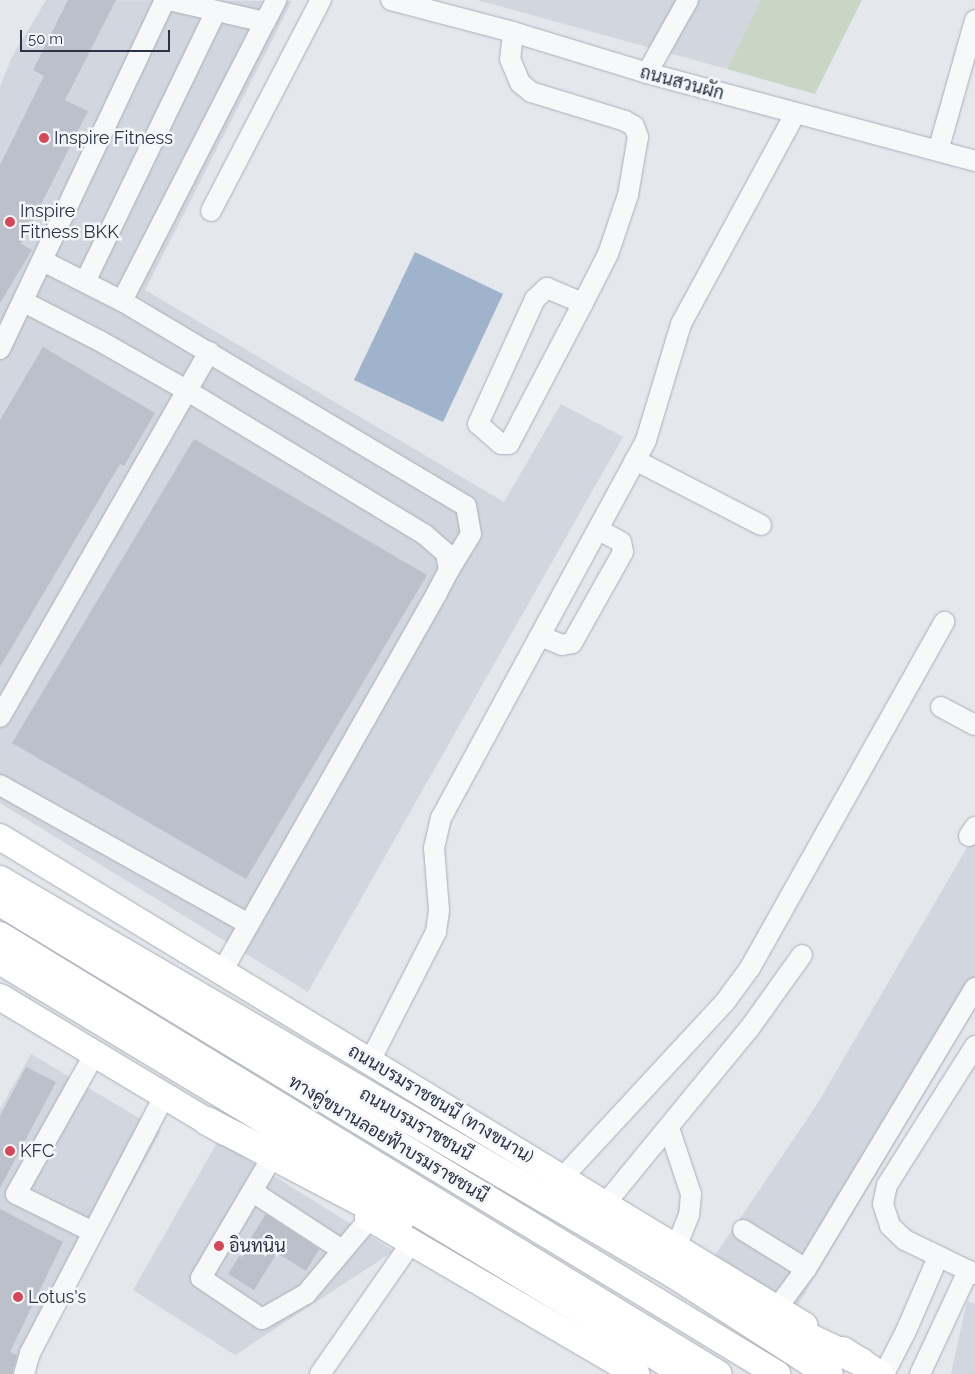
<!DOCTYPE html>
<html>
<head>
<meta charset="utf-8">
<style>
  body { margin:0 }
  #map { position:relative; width:975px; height:1374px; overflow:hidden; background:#e4e7ec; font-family:Raleway,Sarabun,sans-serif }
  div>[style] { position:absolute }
  .built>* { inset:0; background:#d2d6de }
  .green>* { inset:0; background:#c9d6c5 }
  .water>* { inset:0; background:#9fb4cc }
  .building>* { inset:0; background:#bbc0ca }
  .roads { filter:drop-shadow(0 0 1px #a9aeb7) drop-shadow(0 0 1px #a9aeb7) }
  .minor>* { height:20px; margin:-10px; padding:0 10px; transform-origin:10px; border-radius:10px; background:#f7f8fa }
  .major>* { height:26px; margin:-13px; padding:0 13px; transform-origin:13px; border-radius:13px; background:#fff }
  .highway>* { height:28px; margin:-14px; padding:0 14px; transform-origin:14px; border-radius:14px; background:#fff }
  .dots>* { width:14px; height:14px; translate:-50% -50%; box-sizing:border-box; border:2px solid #f4f6f9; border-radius:50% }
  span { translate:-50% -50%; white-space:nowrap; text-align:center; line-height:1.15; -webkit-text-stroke:5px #f4f6f9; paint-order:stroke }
  .street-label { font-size:18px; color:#2b3445 }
  .poi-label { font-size:18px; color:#2b3445 }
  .left { translate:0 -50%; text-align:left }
  .scale { position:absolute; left:20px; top:30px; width:150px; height:22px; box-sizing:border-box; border:2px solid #2b3445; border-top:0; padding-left:6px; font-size:15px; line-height:18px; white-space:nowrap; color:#2b3445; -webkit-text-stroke:4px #f4f6f9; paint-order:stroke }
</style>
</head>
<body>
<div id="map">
  <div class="built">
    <i style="clip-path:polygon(46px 0,292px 1px,145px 290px,504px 502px,561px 404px,623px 437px,308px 992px,0 803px,0 87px,12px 57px)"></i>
    <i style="clip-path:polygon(477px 0,761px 0,727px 69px)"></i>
    <i style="clip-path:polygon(975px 834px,975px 1009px,798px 1305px,712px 1260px,816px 1106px)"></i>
    <i style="clip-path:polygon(31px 1054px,161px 1131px,27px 1374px,0 1374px,0 1109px)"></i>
    <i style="clip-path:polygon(218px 1141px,394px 1251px,235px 1355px,133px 1290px)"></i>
    <i style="clip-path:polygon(967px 1301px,975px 1304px,975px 1374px,951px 1374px)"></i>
  </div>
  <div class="green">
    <i style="clip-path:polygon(761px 0,862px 0,815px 94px,727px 69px)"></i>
  </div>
  <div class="water">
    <i style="clip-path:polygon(415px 252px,503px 294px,443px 422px,354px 380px)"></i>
  </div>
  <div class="building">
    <i style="clip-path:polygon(68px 0,116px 0,65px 100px,88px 111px,21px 244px,32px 250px,0 303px,0 165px,44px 76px,33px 70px)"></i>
    <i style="clip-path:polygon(43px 347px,155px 413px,124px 466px,120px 464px,0 667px,0 420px)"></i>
    <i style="clip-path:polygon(194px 439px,427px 575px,246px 879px,12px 743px)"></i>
    <i style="clip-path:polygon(26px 1067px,56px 1082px,0 1188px,0 1116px)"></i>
    <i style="clip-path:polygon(0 1209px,63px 1242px,10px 1352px,17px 1355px,12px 1374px,0 1374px)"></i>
    <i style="clip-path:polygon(266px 1214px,319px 1249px,306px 1271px,277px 1253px,254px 1290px,228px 1274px)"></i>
  </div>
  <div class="roads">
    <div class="minor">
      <i style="left:391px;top:0;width:126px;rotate:14.7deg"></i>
      <i style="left:513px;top:32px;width:140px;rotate:17deg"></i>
      <i style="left:647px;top:73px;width:340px;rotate:15deg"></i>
      <i style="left:265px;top:22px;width:25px;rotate:-63deg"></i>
      <i style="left:513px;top:32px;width:27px;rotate:96deg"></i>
      <i style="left:510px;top:59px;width:26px;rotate:67deg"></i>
      <i style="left:520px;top:83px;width:14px;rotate:39deg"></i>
      <i style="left:531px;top:92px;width:98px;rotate:17.1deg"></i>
      <i style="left:625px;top:121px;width:10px;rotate:29deg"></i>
      <i style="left:634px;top:126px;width:12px;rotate:70deg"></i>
      <i style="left:638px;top:137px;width:59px;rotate:99.8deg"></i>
      <i style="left:628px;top:195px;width:62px;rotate:108.7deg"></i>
      <i style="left:608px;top:254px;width:55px;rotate:117deg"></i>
      <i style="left:583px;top:303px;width:159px;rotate:117.7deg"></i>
      <i style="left:509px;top:444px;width:8px;rotate:180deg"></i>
      <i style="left:501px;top:444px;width:30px;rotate:-139deg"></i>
      <i style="left:478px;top:424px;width:137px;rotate:-65.5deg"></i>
      <i style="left:535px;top:299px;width:16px;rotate:-43deg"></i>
      <i style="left:547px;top:288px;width:39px;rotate:23deg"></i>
      <i style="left:647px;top:73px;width:84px;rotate:-60.7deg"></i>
      <i style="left:938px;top:151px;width:136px;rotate:-74.2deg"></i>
      <i style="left:211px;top:211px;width:238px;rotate:-62.5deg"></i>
      <i style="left:43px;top:261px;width:89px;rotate:26.9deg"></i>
      <i style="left:122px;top:301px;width:400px;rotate:30.8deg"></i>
      <i style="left:466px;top:506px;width:28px;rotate:80deg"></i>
      <i style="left:471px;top:534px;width:42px;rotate:121.4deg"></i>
      <i style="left:85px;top:282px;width:301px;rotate:-64.2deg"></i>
      <i style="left:122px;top:301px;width:314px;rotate:-62.9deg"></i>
      <i style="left:265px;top:22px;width:99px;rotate:-167.2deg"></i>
      <i style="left:24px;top:302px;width:85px;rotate:27.2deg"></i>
      <i style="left:100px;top:341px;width:99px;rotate:29.7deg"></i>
      <i style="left:186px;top:390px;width:278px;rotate:31.2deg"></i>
      <i style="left:424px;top:534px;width:29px;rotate:41deg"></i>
      <i style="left:446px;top:553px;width:17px;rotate:80deg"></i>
      <i style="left:449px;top:570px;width:26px;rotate:118deg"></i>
      <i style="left:437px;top:593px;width:435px;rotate:119.6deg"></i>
      <i style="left:0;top:349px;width:386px;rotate:-64.7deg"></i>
      <i style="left:635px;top:460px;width:142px;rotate:27.3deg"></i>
      <i style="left:540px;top:636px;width:24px;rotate:22deg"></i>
      <i style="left:562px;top:645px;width:10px;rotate:-11deg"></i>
      <i style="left:572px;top:643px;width:104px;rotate:-60.7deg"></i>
      <i style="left:623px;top:552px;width:10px;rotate:-101deg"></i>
      <i style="left:621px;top:542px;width:26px;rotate:-151deg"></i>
      <i style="left:941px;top:707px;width:38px;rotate:28deg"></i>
      <i style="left:0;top:717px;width:421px;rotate:-60.2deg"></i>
      <i style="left:0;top:785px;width:285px;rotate:29.2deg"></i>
      <i style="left:969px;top:836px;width:11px;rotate:-56deg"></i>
      <i style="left:975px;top:1046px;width:165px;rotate:122.3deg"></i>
      <i style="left:887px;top:1185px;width:19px;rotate:102deg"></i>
      <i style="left:883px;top:1204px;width:23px;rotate:72deg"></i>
      <i style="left:890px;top:1226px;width:21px;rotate:43deg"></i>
      <i style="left:905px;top:1240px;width:78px;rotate:25.9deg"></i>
      <i style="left:370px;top:1061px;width:145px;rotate:-62.9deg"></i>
      <i style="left:436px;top:932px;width:22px;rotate:-82deg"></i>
      <i style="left:439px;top:910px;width:62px;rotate:-94.6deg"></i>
      <i style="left:434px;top:848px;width:31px;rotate:-77deg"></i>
      <i style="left:441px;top:818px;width:430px;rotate:-61.5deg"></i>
      <i style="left:646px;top:440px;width:121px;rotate:-73.2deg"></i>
      <i style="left:681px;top:324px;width:239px;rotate:-61.5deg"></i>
      <i style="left:669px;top:1128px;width:70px;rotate:71.6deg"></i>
      <i style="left:691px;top:1194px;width:21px;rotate:95deg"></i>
      <i style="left:689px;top:1215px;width:35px;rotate:112deg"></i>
      <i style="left:271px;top:1159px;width:138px;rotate:120.5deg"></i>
      <i style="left:201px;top:1278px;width:73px;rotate:33.9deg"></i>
      <i style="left:262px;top:1319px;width:51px;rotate:-29.6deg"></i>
      <i style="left:306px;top:1294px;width:99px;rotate:-49.9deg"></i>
      <i style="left:562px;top:1178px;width:240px;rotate:-47.2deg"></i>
      <i style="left:725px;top:1002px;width:42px;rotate:-53.7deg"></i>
      <i style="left:750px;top:968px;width:397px;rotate:-60.7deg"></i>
      <i style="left:253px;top:1192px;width:106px;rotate:33.1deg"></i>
      <i style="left:605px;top:1204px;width:227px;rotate:-50.6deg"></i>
      <i style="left:749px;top:1029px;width:91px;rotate:-54.4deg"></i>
      <i style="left:743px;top:1230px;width:74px;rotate:31.8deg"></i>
      <i style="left:93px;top:1232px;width:86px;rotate:-153.7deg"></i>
      <i style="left:16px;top:1194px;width:159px;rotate:-60.7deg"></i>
      <i style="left:777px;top:1308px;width:49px;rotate:-53.4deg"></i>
      <i style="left:806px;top:1269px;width:328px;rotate:-59deg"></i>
      <i style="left:24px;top:1374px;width:22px;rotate:-74deg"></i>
      <i style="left:30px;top:1353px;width:289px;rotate:-62.4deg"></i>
      <i style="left:320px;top:1374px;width:160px;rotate:-55.2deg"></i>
      <i style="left:884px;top:1374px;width:48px;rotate:-62.9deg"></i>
      <i style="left:906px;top:1331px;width:81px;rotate:-66.6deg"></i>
      <i style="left:920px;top:1374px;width:114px;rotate:-65deg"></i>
    </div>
    <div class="major">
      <i style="left:0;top:837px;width:941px;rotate:31.26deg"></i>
      <i style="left:0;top:903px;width:909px;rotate:31.22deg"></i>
      <i style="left:0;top:935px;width:842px;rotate:31.41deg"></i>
      <i style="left:0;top:997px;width:262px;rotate:31deg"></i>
      <i style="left:368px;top:1217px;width:311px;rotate:30.3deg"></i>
      <i style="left:843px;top:1350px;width:44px;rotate:33deg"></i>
    </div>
    <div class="highway">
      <i style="left:0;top:880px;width:781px;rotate:30.31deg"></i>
      <i style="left:674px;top:1274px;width:184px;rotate:32.8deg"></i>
      <i style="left:0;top:960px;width:801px;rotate:31.11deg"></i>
      <i style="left:207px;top:1121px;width:217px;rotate:27.7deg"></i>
      <i style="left:770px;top:1319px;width:101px;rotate:25.3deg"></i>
    </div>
  </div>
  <div class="dots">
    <i style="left:44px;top:138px;background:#d1495b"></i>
    <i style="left:10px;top:222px;background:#d1495b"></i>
    <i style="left:10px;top:1151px;background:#d1495b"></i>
    <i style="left:219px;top:1246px;background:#d1495b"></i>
    <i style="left:18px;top:1297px;background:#d1495b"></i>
  </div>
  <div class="street-label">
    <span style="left:682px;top:83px;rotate:15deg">ถนนสวนผัก</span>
    <span style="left:441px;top:1104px;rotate:31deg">ถนนบรมราชชนนี (ทางขนาน)</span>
    <span style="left:416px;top:1124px;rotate:30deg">ถนนบรมราชชนนี</span>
    <span style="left:388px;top:1139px;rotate:31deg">ทางคู่ขนานลอยฟ้าบรมราชชนนี</span>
  </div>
  <div class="poi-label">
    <span class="left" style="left:54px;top:138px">Inspire Fitness</span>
    <span class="left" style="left:20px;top:222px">Inspire<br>Fitness BKK</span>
    <span class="left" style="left:20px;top:1151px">KFC</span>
    <span class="left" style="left:229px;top:1246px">อินทนิน</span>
    <span class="left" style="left:28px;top:1297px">Lotus's</span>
  </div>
  <div class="scale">50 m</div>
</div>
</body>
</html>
